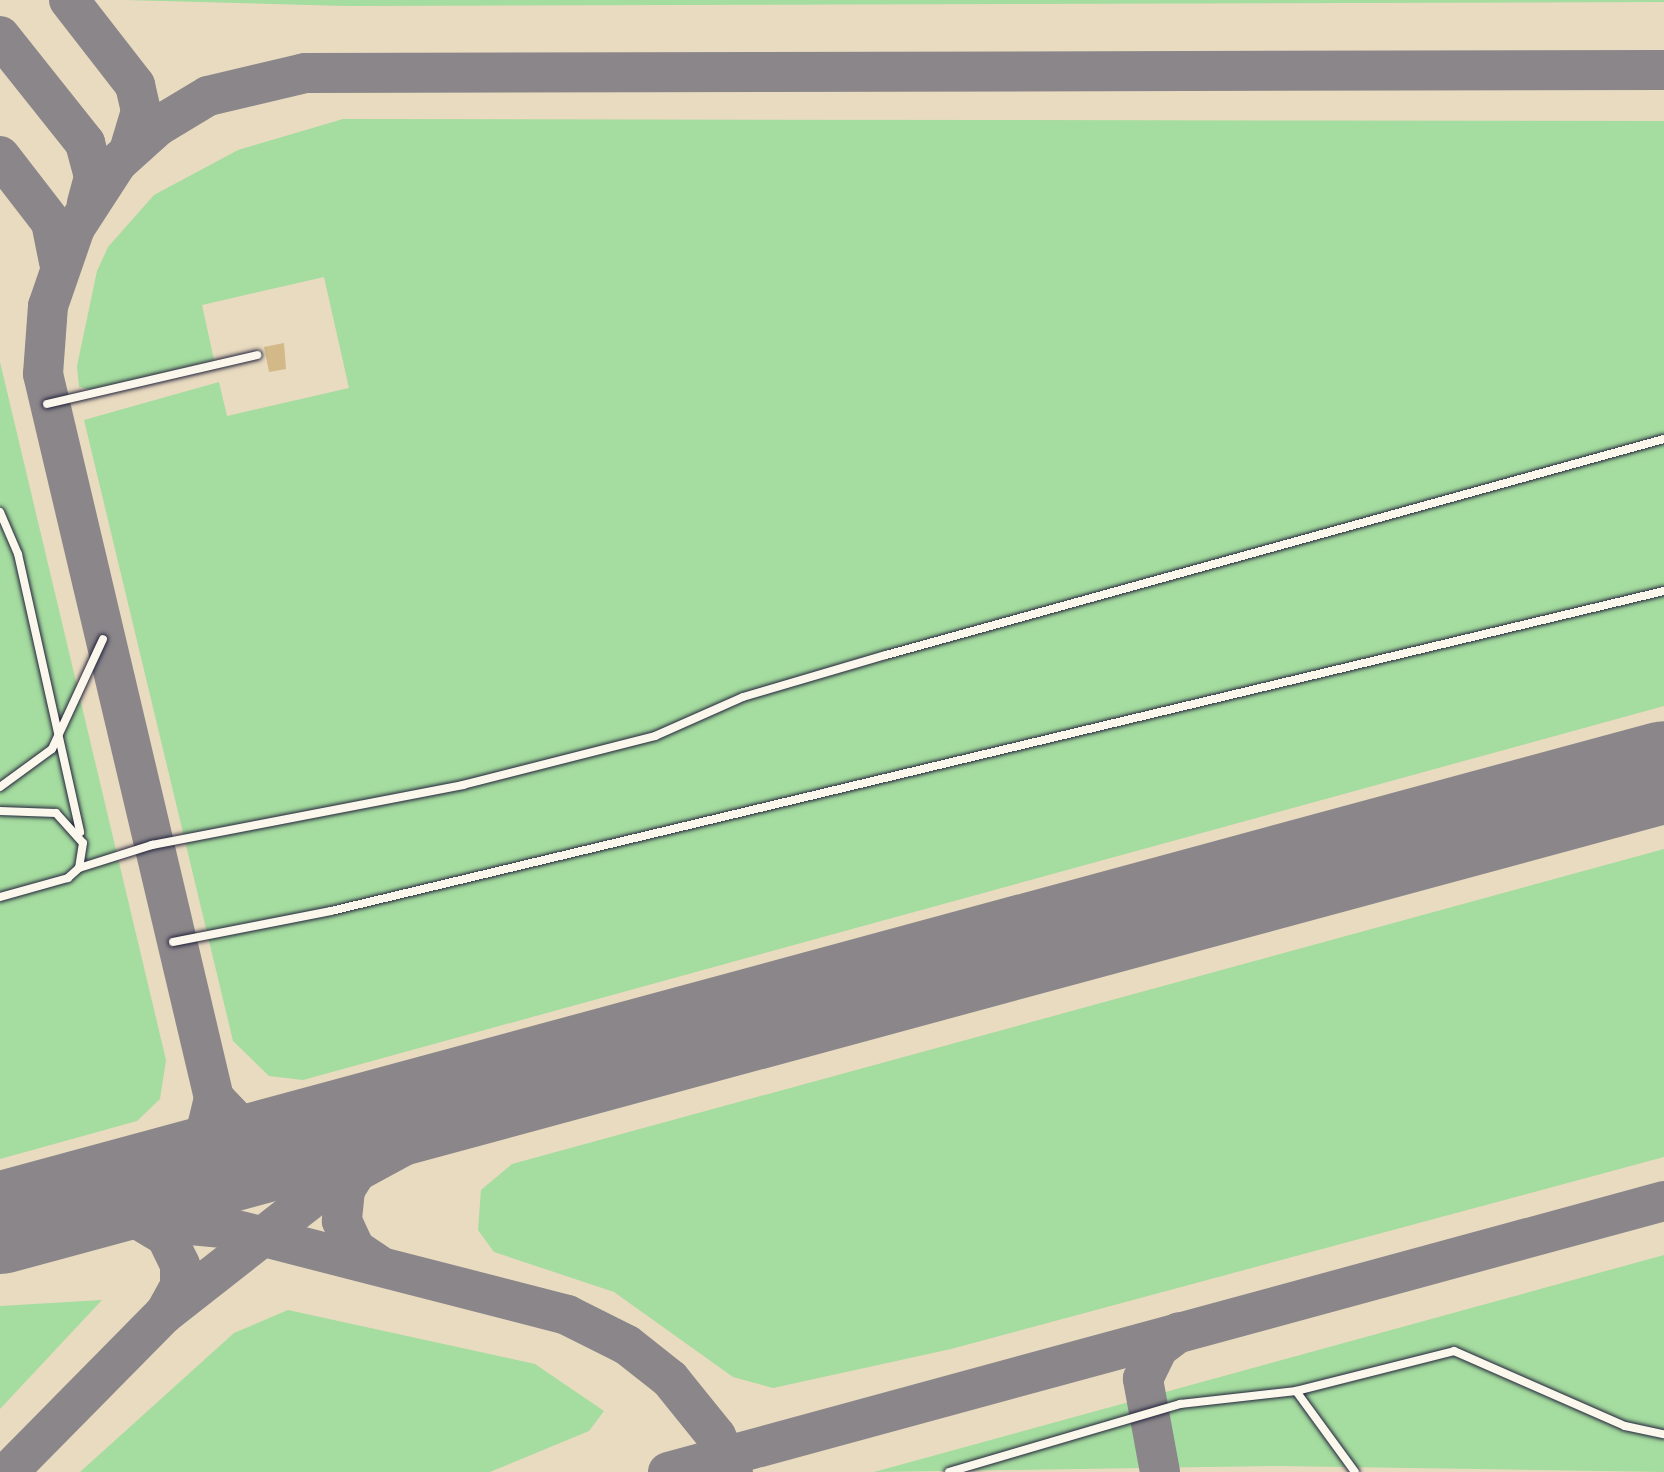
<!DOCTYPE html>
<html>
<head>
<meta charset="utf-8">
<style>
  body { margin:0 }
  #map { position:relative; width:1664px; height:1472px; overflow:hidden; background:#f3ead8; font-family:"Shantell Sans",sans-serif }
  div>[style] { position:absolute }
  .built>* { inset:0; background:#e9dbc0 }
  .green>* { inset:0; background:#a5dc9f }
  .taxiway>* { height:40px; margin:-20px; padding:0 20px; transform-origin:20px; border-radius:20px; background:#8a868a }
  .runway>* { height:102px; margin:-51px; padding:0 51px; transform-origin:51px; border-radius:51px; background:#8a868a }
  .building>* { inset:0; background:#d3b888 }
  .roads { filter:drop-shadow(0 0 2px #22223b) drop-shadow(0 0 2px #22223b) }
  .service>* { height:8px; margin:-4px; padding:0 4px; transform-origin:4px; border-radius:4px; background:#fbf7ec }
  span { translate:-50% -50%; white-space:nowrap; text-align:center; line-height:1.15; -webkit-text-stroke:7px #fbf7ec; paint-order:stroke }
</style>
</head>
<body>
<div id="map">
  <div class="built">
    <i style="clip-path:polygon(0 0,1664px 0,1664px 1472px,0 1472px)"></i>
  </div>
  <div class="green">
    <i style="clip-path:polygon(124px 0,1664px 0,1664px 2px,347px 6px)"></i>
    <i style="clip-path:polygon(343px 119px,1664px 121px,1664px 706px,303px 1080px,269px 1076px,233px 1041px,84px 420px,219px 382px,227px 416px,349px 388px,324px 277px,202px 305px,214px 360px,92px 390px,79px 387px,77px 366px,97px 271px,108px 247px,154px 195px,238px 150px)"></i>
    <i style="clip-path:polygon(0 362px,166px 1060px,160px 1099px,137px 1121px,0 1159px)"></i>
    <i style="clip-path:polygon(1664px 849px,1664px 1157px,951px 1349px,773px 1388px,733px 1377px,614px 1292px,494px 1252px,478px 1230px,481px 1190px,512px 1164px)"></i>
    <i style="clip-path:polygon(1664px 1255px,1664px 1472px,1279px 1466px,874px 1472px)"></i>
    <i style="clip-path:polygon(102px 1300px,0 1409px,0 1306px)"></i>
    <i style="clip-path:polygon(288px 1310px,535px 1364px,604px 1411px,589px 1431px,490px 1472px,80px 1472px,234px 1333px)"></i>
  </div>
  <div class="taxiway">
    <i style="left:69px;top:0;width:108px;rotate:52.2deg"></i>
    <i style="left:135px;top:85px;width:27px;rotate:77deg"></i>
    <i style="left:141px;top:111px;width:42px;rotate:106.7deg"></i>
    <i style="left:0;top:36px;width:137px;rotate:51.5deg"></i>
    <i style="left:85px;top:143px;width:35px;rotate:75deg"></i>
    <i style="left:94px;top:177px;width:28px;rotate:105deg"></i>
    <i style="left:0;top:156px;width:83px;rotate:52.3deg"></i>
    <i style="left:51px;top:222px;width:41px;rotate:78.7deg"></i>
    <i style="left:214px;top:1098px;width:52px;rotate:46.5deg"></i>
    <i style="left:250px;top:1136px;width:57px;rotate:3deg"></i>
    <i style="left:358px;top:1169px;width:25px;rotate:122deg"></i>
    <i style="left:345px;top:1190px;width:31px;rotate:96deg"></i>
    <i style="left:342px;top:1221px;width:31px;rotate:65deg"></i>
    <i style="left:355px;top:1249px;width:27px;rotate:34deg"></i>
    <i style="left:164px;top:1178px;width:48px;rotate:-38.3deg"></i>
    <i style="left:202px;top:1148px;width:51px;rotate:-76.5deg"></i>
    <i style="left:214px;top:1098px;width:744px;rotate:-103.29deg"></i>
    <i style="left:43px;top:374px;width:68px;rotate:-85.8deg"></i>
    <i style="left:48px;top:306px;width:83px;rotate:-70.9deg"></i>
    <i style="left:75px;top:228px;width:77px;rotate:-57.1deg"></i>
    <i style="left:117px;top:163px;width:55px;rotate:-42.1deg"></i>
    <i style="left:158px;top:126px;width:58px;rotate:-31deg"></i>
    <i style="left:208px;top:96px;width:100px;rotate:-13.3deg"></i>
    <i style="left:305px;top:73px;width:1359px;rotate:-0.13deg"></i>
    <i style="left:136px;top:1218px;width:35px;rotate:31deg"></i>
    <i style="left:166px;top:1236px;width:32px;rotate:64deg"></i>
    <i style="left:180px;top:1265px;width:21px;rotate:90deg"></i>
    <i style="left:180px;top:1286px;width:31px;rotate:119deg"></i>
    <i style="left:0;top:1227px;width:105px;rotate:-5.4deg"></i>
    <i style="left:105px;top:1217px;width:129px;rotate:5.4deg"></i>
    <i style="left:233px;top:1229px;width:345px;rotate:14.4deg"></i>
    <i style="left:567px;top:1315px;width:67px;rotate:26.6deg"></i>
    <i style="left:627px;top:1345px;width:55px;rotate:38.3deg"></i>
    <i style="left:670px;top:1379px;width:73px;rotate:51.1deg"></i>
    <i style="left:716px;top:1436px;width:40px;rotate:65deg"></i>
    <i style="left:8px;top:1472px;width:222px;rotate:-45.4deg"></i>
    <i style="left:164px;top:1314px;width:199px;rotate:-38.1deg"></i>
    <i style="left:321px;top:1191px;width:176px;rotate:-28.5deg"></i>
    <i style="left:476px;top:1107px;width:133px;rotate:-20.8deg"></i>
    <i style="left:668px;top:1472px;width:1032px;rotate:-15.22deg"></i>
    <i style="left:1160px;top:1472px;width:95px;rotate:-100.4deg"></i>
    <i style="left:1143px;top:1379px;width:34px;rotate:-64deg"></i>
    <i style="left:1158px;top:1348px;width:26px;rotate:-37deg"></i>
  </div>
  <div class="runway">
    <i style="left:0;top:1223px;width:1724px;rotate:-15.16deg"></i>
  </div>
  <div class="building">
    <i style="clip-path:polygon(284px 343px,286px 369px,269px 372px,264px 347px)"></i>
  </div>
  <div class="roads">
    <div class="service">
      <i style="left:47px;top:404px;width:216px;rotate:-13.1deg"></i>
      <i style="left:0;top:512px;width:46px;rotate:66.8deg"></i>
      <i style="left:18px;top:554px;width:285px;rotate:77.4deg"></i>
      <i style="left:0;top:787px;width:64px;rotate:-36.2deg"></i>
      <i style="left:52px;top:749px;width:121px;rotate:-65.1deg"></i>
      <i style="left:0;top:811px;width:56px;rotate:2deg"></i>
      <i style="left:56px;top:813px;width:40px;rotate:48deg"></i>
      <i style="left:83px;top:843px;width:25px;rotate:99deg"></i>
      <i style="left:79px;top:868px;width:15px;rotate:138deg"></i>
      <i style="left:68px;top:878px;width:71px;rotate:164.4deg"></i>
      <i style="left:79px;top:868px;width:77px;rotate:-17.5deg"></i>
      <i style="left:152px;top:845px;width:317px;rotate:-10.9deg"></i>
      <i style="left:463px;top:785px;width:198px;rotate:-14.3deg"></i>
      <i style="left:655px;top:736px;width:96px;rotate:-23.9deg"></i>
      <i style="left:743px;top:697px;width:149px;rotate:-16.4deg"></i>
      <i style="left:886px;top:655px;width:807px;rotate:-15.52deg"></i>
      <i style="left:173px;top:942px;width:161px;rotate:-11.1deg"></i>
      <i style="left:331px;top:911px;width:1371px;rotate:-13.5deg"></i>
      <i style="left:1296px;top:1391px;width:100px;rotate:53.9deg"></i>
      <i style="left:949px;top:1472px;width:241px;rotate:-16.4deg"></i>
      <i style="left:1180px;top:1404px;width:117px;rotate:-6.4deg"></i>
      <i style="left:1296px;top:1391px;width:163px;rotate:-14.2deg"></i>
      <i style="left:1454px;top:1351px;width:187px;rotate:23.7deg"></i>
      <i style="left:1625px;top:1426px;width:40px;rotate:12deg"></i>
    </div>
  </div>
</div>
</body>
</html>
